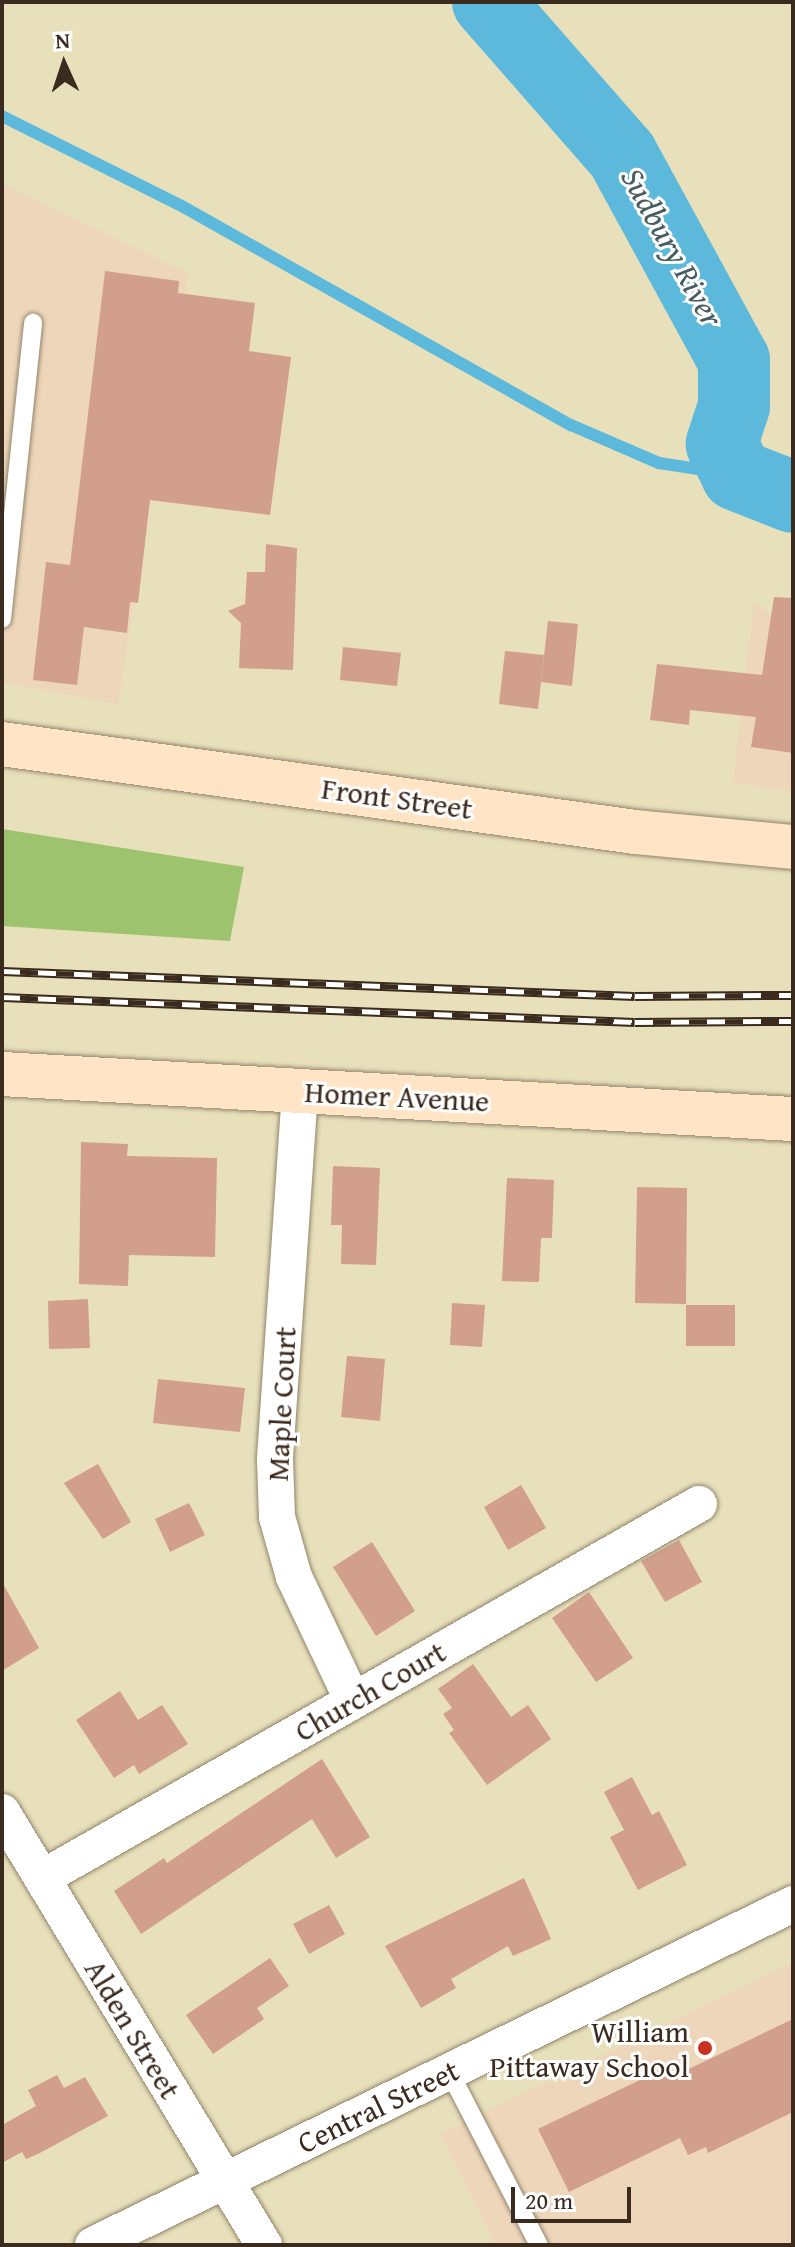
<!DOCTYPE html>
<html>
<head>
<meta charset="utf-8">
<style>
  body { margin:0 }
  #map { position:relative; width:795px; height:2247px; overflow:hidden; background:#e8e0bb; font-family:"Gentium Book Plus",serif }
  div>[style] { position:absolute }
  .built>* { inset:0; background:#eed6bb }
  .green>* { inset:0; background:#9dc36e }
  .stream>* { height:12px; margin:-6px; padding:0 6px; transform-origin:6px; border-radius:6px; background:#5db9db }
  .river>* { height:72px; margin:-36px; padding:0 36px; transform-origin:36px; border-radius:36px; background:#5db9db }
  .building>* { inset:0; background:#d19f8b }
  .roads { filter:drop-shadow(0 0 2px #92856c) drop-shadow(0 0 2px #92856c) }
  .lane>* { height:18px; margin:-9px; padding:0 9px; transform-origin:9px; border-radius:9px; background:#fff }
  .street>* { height:36px; margin:-18px; padding:0 18px; transform-origin:18px; border-radius:18px; background:#fff }
  .secondary>* { height:44px; margin:-22px; padding:0 22px; transform-origin:22px; border-radius:22px; background:#ffe4c6 }
  .rail>* { height:9px; margin-top:-4.5px; transform-origin:0; background:repeating-linear-gradient(90deg,#fff 0 18px,#3b2a1e 0 36px); box-sizing:border-box; border-block:2px solid #3b2a1e }
  .dots>* { width:22px; height:22px; translate:-50% -50%; box-sizing:border-box; border:4px solid #fff; border-radius:50% }
  span { translate:-50% -50%; white-space:nowrap; text-align:center; line-height:1.15; -webkit-text-stroke:6px #fff; paint-order:stroke }
  .street-label { font-size:30px; color:#3b2a1e }
  .poi-label { font-size:30px; color:#3b2a1e }
  .right { translate:-100% -50%; text-align:right }
  .water-label { font-size:32px; color:#475c60; font-style:italic }
  .frame { position:absolute; inset:0; border:4px solid #3b2a1e; pointer-events:none }
  .north { position:absolute; left:24px; top:24px; width:80px; height:80px; -webkit-text-stroke:6px #fff; paint-order:stroke; rotate:357deg; font-size:22px; font-weight:700; line-height:32px; text-align:center; color:#3b2a1e }
  .north::after { content:''; display:block; margin:auto; width:28px; height:36px; background:#3b2a1e; clip-path:polygon(50% 0,100% 100%,50% 72%,0 100%) }
  .scale { position:absolute; left:511px; top:2187px; width:120px; height:36px; box-sizing:border-box; border:4px solid #3b2a1e; border-top:0; padding-left:10px; font-size:24px; line-height:28px; white-space:nowrap; color:#3b2a1e; -webkit-text-stroke:6px #fff; paint-order:stroke }
</style>
</head>
<body>
<div id="map">
  <div class="built">
    <i style="clip-path:polygon(2px 184px,188px 273px,118px 704px,2px 682px)"></i>
    <i style="clip-path:polygon(754px 602px,793px 630px,793px 792px,733px 782px)"></i>
    <i style="clip-path:polygon(793px 1962px,793px 2245px,496px 2245px,440px 2134px)"></i>
  </div>
  <div class="green">
    <i style="clip-path:polygon(2px 829px,244px 867px,230px 941px,2px 926px)"></i>
  </div>
  <div class="stream">
    <i style="left:2px;top:116px;width:199px;rotate:26.6deg"></i>
    <i style="left:180px;top:205px;width:449px;rotate:29.4deg"></i>
    <i style="left:571px;top:425px;width:96px;rotate:23.4deg"></i>
    <i style="left:659px;top:463px;width:79px;rotate:8.7deg"></i>
  </div>
  <div class="river">
    <i style="left:488px;top:2px;width:203px;rotate:48.8deg"></i>
    <i style="left:622px;top:155px;width:234px;rotate:61.4deg"></i>
    <i style="left:734px;top:360px;width:46px;rotate:90deg"></i>
    <i style="left:734px;top:406px;width:40px;rotate:108deg"></i>
    <i style="left:722px;top:444px;width:34px;rotate:64deg"></i>
    <i style="left:737px;top:475px;width:60px;rotate:21.4deg"></i>
  </div>
  <div class="building">
    <i style="clip-path:polygon(105px 271px,179px 281px,178px 293px,255px 303px,249px 351px,291px 357px,270px 515px,150px 500px,138px 603px,130px 602px,127px 633px,84px 627px,77px 685px,33px 680px,46px 562px,70px 565px)"></i>
    <i style="clip-path:polygon(266px 544px,297px 548px,293px 670px,239px 668px,241px 623px,228px 611px,245px 604px,247px 572px,265px 572px)"></i>
    <i style="clip-path:polygon(774px 597px,793px 598px,793px 753px,751px 747px,756px 717px,690px 710px,689px 725px,650px 720px,657px 664px,762px 675px)"></i>
    <i style="clip-path:polygon(548px 621px,578px 624px,572px 686px,541px 682px)"></i>
    <i style="clip-path:polygon(343px 647px,401px 653px,397px 686px,340px 680px)"></i>
    <i style="clip-path:polygon(505px 651px,544px 655px,538px 709px,499px 704px)"></i>
    <i style="clip-path:polygon(81px 1142px,128px 1144px,127px 1156px,217px 1158px,215px 1257px,129px 1255px,128px 1286px,79px 1284px)"></i>
    <i style="clip-path:polygon(333px 1166px,380px 1168px,376px 1265px,341px 1264px,342px 1225px,331px 1225px)"></i>
    <i style="clip-path:polygon(507px 1178px,554px 1180px,552px 1238px,541px 1238px,539px 1282px,502px 1281px)"></i>
    <i style="clip-path:polygon(637px 1187px,687px 1188px,686px 1304px,635px 1303px)"></i>
    <i style="clip-path:polygon(88px 1299px,90px 1348px,49px 1349px,48px 1301px)"></i>
    <i style="clip-path:polygon(452px 1303px,485px 1305px,482px 1347px,450px 1345px)"></i>
    <i style="clip-path:polygon(686px 1305px,735px 1305px,735px 1346px,686px 1346px)"></i>
    <i style="clip-path:polygon(347px 1356px,385px 1359px,380px 1421px,341px 1417px)"></i>
    <i style="clip-path:polygon(158px 1379px,245px 1388px,240px 1432px,153px 1423px)"></i>
    <i style="clip-path:polygon(98px 1464px,131px 1522px,103px 1539px,64px 1483px)"></i>
    <i style="clip-path:polygon(521px 1485px,546px 1528px,508px 1550px,484px 1507px)"></i>
    <i style="clip-path:polygon(189px 1503px,205px 1535px,170px 1552px,155px 1519px)"></i>
    <i style="clip-path:polygon(679px 1540px,702px 1582px,665px 1602px,641px 1561px)"></i>
    <i style="clip-path:polygon(372px 1542px,415px 1611px,376px 1636px,333px 1567px)"></i>
    <i style="clip-path:polygon(2px 1582px,39px 1648px,2px 1671px)"></i>
    <i style="clip-path:polygon(589px 1592px,633px 1658px,596px 1682px,552px 1618px)"></i>
    <i style="clip-path:polygon(473px 1664px,511px 1717px,528px 1705px,551px 1739px,487px 1785px,449px 1733px,454px 1730px,443px 1714px,452px 1708px,438px 1689px)"></i>
    <i style="clip-path:polygon(120px 1691px,138px 1720px,162px 1705px,188px 1744px,139px 1774px,134px 1765px,114px 1778px,76px 1720px)"></i>
    <i style="clip-path:polygon(322px 1759px,370px 1837px,336px 1858px,312px 1819px,141px 1934px,114px 1891px,164px 1858px,167px 1863px)"></i>
    <i style="clip-path:polygon(632px 1777px,652px 1815px,659px 1811px,687px 1865px,638px 1890px,610px 1837px,624px 1830px,604px 1792px)"></i>
    <i style="clip-path:polygon(524px 1878px,551px 1939px,513px 1956px,508px 1946px,451px 1979px,456px 1988px,421px 2008px,385px 1946px)"></i>
    <i style="clip-path:polygon(329px 1905px,345px 1934px,309px 1954px,293px 1924px)"></i>
    <i style="clip-path:polygon(270px 1958px,289px 1986px,257px 2008px,264px 2019px,213px 2054px,186px 2015px)"></i>
    <i style="clip-path:polygon(793px 2019px,793px 2112px,708px 2153px,706px 2147px,688px 2155px,680px 2138px,569px 2192px,538px 2129px,669px 2066px,674px 2076px)"></i>
    <i style="clip-path:polygon(57px 2075px,64px 2088px,85px 2077px,108px 2116px,38px 2154px,26px 2159px,22px 2152px,2px 2163px,2px 2125px,36px 2106px,28px 2090px)"></i>
  </div>
  <div class="roads">
    <div class="lane">
      <i style="left:2px;top:619px;width:298px;rotate:-84deg"></i>
      <i style="left:449px;top:2071px;width:196px;rotate:62.7deg"></i>
    </div>
    <div class="street">
      <i style="left:300px;top:1091px;width:370px;rotate:93.9deg"></i>
      <i style="left:275px;top:1460px;width:57px;rotate:88deg"></i>
      <i style="left:277px;top:1517px;width:62px;rotate:74.2deg"></i>
      <i style="left:294px;top:1577px;width:137px;rotate:64.6deg"></i>
      <i style="left:2px;top:1812px;width:506px;rotate:58.82deg"></i>
      <i style="left:42px;top:1878px;width:756px;rotate:-29.65deg"></i>
      <i style="left:93px;top:2245px;width:779px;rotate:-25.97deg"></i>
    </div>
    <div class="secondary">
      <i style="left:2px;top:744px;width:639px;rotate:7.91deg"></i>
      <i style="left:635px;top:832px;width:159px;rotate:5.4deg"></i>
      <i style="left:2px;top:1074px;width:792px;rotate:3.26deg"></i>
    </div>
  </div>
  <div class="rail">
    <i style="left:2px;top:971px;width:633px;rotate:2.26deg"></i>
    <i style="left:635px;top:996px;width:158px;rotate:-0.4deg"></i>
    <i style="left:2px;top:997px;width:633px;rotate:2.26deg"></i>
    <i style="left:635px;top:1022px;width:158px;rotate:-0.4deg"></i>
  </div>
  <div class="dots">
    <i style="left:705px;top:2048px;background:#c8321e"></i>
  </div>
  <div class="street-label">
    <span style="left:397px;top:798px;rotate:8deg">Front Street</span>
    <span style="left:397px;top:1096px;rotate:3deg">Homer Avenue</span>
    <span style="left:281px;top:1404px;rotate:-87deg">Maple Court</span>
    <span style="left:370px;top:1691px;rotate:-30deg">Church Court</span>
    <span style="left:133px;top:2029px;rotate:59deg">Alden Street</span>
    <span style="left:378px;top:2106px;rotate:-26deg">Central Street</span>
  </div>
  <div class="poi-label">
    <span class="right" style="left:689px;top:2048px">William<br>Pittaway School</span>
  </div>
  <div class="water-label">
    <span style="left:672px;top:247px;rotate:61deg">Sudbury River</span>
  </div>
  <div class="frame"></div>
  <div class="north">N</div>
  <div class="scale">20 m</div>
</div>
</body>
</html>
